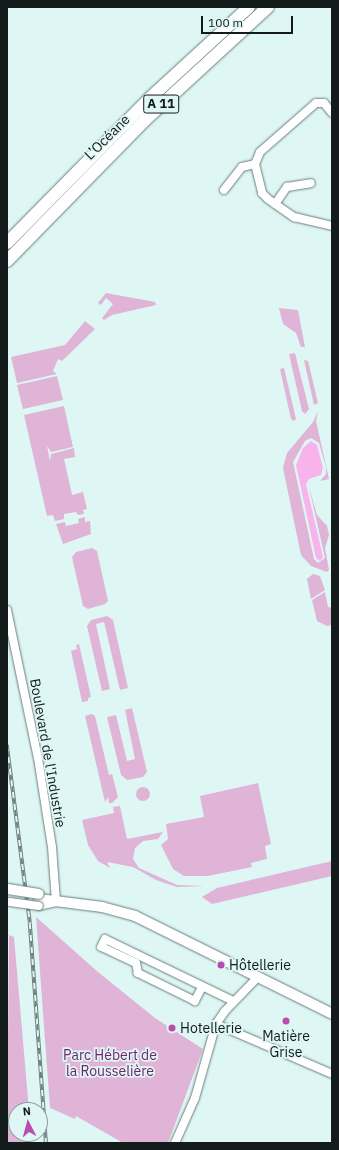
<!DOCTYPE html>
<html>
<head>
<meta charset="utf-8">
<style>
  body { margin:0 }
  #map { position:relative; width:339px; height:1150px; overflow:hidden; background:#dff7f4; font-family:"IBM Plex Sans",sans-serif }
  div>[style] { position:absolute }
  .green>* { inset:0; background:#dfb4d7 }
  .round { border-radius:50% }
  .water>* { inset:0; background:#f8b2ec }
  .roads { filter:drop-shadow(0 0 1px #687e7b) drop-shadow(0 0 1px #687e7b) }
  .minor>* { height:8px; margin:-4px; padding:0 4px; transform-origin:4px; border-radius:4px; background:#fff }
  .major>* { height:10px; margin:-5px; padding:0 5px; transform-origin:5px; border-radius:5px; background:#fff }
  .highway>* { height:12px; margin:-6px; padding:0 6px; transform-origin:6px; border-radius:6px; background:#fff }
  .rail>* { height:3.5px; margin-top:-1.75px; transform-origin:0; background:repeating-linear-gradient(90deg,#dff7f4 0 6px,#71807f 0 12px); box-sizing:border-box; border-block:1px solid #71807f }
  .bridges { filter:drop-shadow(0 0 1px #687e7b) drop-shadow(0 0 1px #687e7b) }
  .minor-bridge>* { height:8px; margin:-4px; padding:0 4px; transform-origin:4px; border-radius:4px; background:#fff }
  .major-bridge>* { height:10px; margin:-5px; padding:0 5px; transform-origin:5px; border-radius:5px; background:#fff }
  .dots>* { width:11px; height:11px; translate:-50% -50%; box-sizing:border-box; border:2px solid #dff7f4; border-radius:50% }
  span { translate:-50% -50%; white-space:nowrap; text-align:center; line-height:1.15; -webkit-text-stroke:3.5px #dff7f4; paint-order:stroke }
  .shield-label span { padding:1px 3px; background:#dff7f4; border:1px solid; border-radius:3px; -webkit-text-stroke-width:0 }
  .shield-label { font-size:13px; color:#131c1b; font-weight:700 }
  .street-label { font-size:14px; color:#131c1b }
  .poi-label { font-size:14px; color:#131c1b }
  .left { translate:0 -50%; text-align:left }
  .park-label { font-size:14px; color:#712269 }
  .frame { position:absolute; inset:0; border:8px solid #131c1b; pointer-events:none }
  .north { position:absolute; left:8px; top:1102px; width:40px; height:40px; box-sizing:border-box; background:#dff7f4; border:1px solid #8d9f9d; border-radius:50%; rotate:354deg; font-size:11px; font-weight:700; line-height:16px; text-align:center; color:#131c1b }
  .north::after { content:''; display:block; margin:auto; width:14px; height:18px; background:#b94cac; clip-path:polygon(50% 0,100% 100%,50% 72%,0 100%) }
  .scale { position:absolute; left:201px; top:16px; width:92px; height:18px; box-sizing:border-box; border:2px solid #131c1b; border-top:0; padding-left:5px; font-size:12px; line-height:14px; white-space:nowrap; color:#131c1b; -webkit-text-stroke:3px #dff7f4; paint-order:stroke }
</style>
</head>
<body>
<div id="map">
  <div class="green">
    <i style="clip-path:polygon(106px 293px,155px 302px,156px 305px,112px 315px,104px 320px,102px 318px,113px 304px,106px 298px,101px 305px,98px 303px)"></i>
    <i style="clip-path:polygon(279px 308px,298px 310px,305px 347px,301px 347px,296px 333px,283px 324px)"></i>
    <i style="clip-path:polygon(85px 321px,95px 329px,62px 361px,58px 359px,53px 371px,57px 374px,17px 383px,11px 357px,65px 345px)"></i>
    <i style="clip-path:polygon(295px 353px,309px 409px,305px 414px,302px 411px,289px 354px)"></i>
    <i style="clip-path:polygon(304px 360px,308px 361px,318px 403px,314px 405px)"></i>
    <i style="clip-path:polygon(284px 368px,296px 419px,294px 421px,291px 419px,280px 369px)"></i>
    <i style="clip-path:polygon(57px 376px,63px 400px,23px 409px,17px 385px)"></i>
    <i style="clip-path:polygon(64px 406px,73px 447px,51px 452px,47px 446px,50px 461px,51px 454px,74px 448px,75px 457px,64px 459px,72px 495px,83px 492px,87px 509px,83px 510px,84px 514px,78px 515px,76px 512px,64px 514px,64px 519px,55px 521px,53px 515px,47px 516px,24px 415px)"></i>
    <i style="clip-path:polygon(318px 411px,316px 421px,329px 479px,320px 481px,326px 474px,326px 467px,319px 443px,311px 438px,305px 441px,293px 462px,314px 559px,318px 563px,325px 558px,309px 487px,317px 515px,327px 526px,329px 535px,325px 548px,329px 570px,327px 572px,311px 566px,301px 555px,283px 468px,287px 453px,313px 422px)"></i>
    <i style="clip-path:polygon(85px 517px,85px 522px,90px 521px,91px 534px,63px 544px,56px 524px,65px 522px,66px 526px,79px 523px,78px 519px)"></i>
    <i style="clip-path:polygon(92px 548px,97px 551px,108px 601px,105px 604px,88px 609px,83px 606px,72px 557px,76px 552px)"></i>
    <i style="clip-path:polygon(313px 574px,320px 576px,325px 590px,311px 599px,307px 579px)"></i>
    <i style="clip-path:polygon(325px 592px,328px 607px,332px 608px,332px 625px,327px 626px,317px 621px,312px 600px)"></i>
    <i style="clip-path:polygon(107px 616px,113px 620px,128px 688px,120px 690px,104px 622px,96px 624px,110px 689px,102px 691px,87px 626px,91px 620px)"></i>
    <i style="clip-path:polygon(79px 644px,91px 697px,88px 698px,88px 701px,82px 702px,71px 651px,77px 649px,76px 645px)"></i>
    <i style="clip-path:polygon(132px 708px,147px 772px,143px 777px,127px 780px,121px 775px,107px 717px,116px 715px,127px 761px,135px 759px,125px 710px)"></i>
    <i style="clip-path:polygon(92px 714px,95px 716px,109px 775px,112px 774px,118px 797px,112px 803px,109px 803px,108px 797px,105px 802px,85px 716px)"></i>
    <i style="clip-path:polygon(258px 783px,271px 844px,265px 846px,267px 859px,251px 863px,252px 867px,208px 876px,184px 876px,173px 869px,161px 845px,168px 839px,166px 824px,204px 817px,200px 796px)"></i>
    <i class="round" style="left:136px;top:787px;width:14px;height:14px"></i>
    <i style="clip-path:polygon(120px 806px,127px 839px,163px 832px,158px 839px,143px 841px,135px 848px,133px 859px,139px 868px,177px 885px,205px 886px,177px 887px,156px 880px,133px 867px,107px 862px,110px 868px,98px 861px,88px 845px,82px 820px,114px 813px,113px 807px)"></i>
    <i style="clip-path:polygon(332px 861px,332px 876px,212px 904px,202px 897px,217px 888px)"></i>
    <i style="clip-path:polygon(36px 917px,98px 972px,155px 1018px,203px 1049px,168px 1143px,123px 1143px,76px 1116px,75px 1119px,50px 1108px)"></i>
    <i style="clip-path:polygon(9px 935px,14px 937px,29px 1110px,16px 1110px,16px 1134px,29px 1134px,30px 1143px,7px 1143px)"></i>
  </div>
  <div class="water">
    <i style="clip-path:polygon(311px 441px,317px 445px,323px 468px,321px 475px,309px 479px,306px 484px,323px 557px,320px 561px,316px 558px,296px 465px,303px 448px)"></i>
  </div>
  <div class="roads">
    <div class="minor">
      <i style="left:255px;top:164px;width:30px;rotate:76deg"></i>
      <i style="left:262px;top:193px;width:8px;rotate:45deg"></i>
      <i style="left:268px;top:199px;width:32px;rotate:35deg"></i>
      <i style="left:294px;top:217px;width:39px;rotate:13deg"></i>
      <i style="left:224px;top:190px;width:29px;rotate:-52deg"></i>
      <i style="left:242px;top:167px;width:13px;rotate:-13deg"></i>
      <i style="left:255px;top:164px;width:13px;rotate:-67deg"></i>
      <i style="left:260px;top:152px;width:74px;rotate:-41.2deg"></i>
      <i style="left:316px;top:103px;width:8px"></i>
      <i style="left:324px;top:103px;width:13px;rotate:51deg"></i>
      <i style="left:275px;top:204px;width:21px;rotate:-55deg"></i>
      <i style="left:287px;top:187px;width:24px;rotate:-9deg"></i>
      <i style="left:7px;top:610px;width:151px;rotate:78.2deg"></i>
      <i style="left:38px;top:758px;width:90px;rotate:81.1deg"></i>
      <i style="left:52px;top:847px;width:55px;rotate:85.8deg"></i>
      <i style="left:56px;top:902px;width:17px;rotate:167deg"></i>
      <i style="left:202px;top:987px;width:16px;rotate:117deg"></i>
      <i style="left:195px;top:1001px;width:64px;rotate:-153.8deg"></i>
      <i style="left:138px;top:973px;width:10px;rotate:-101deg"></i>
      <i style="left:136px;top:963px;width:38px;rotate:-155deg"></i>
      <i style="left:101px;top:947px;width:9px;rotate:-63deg"></i>
      <i style="left:105px;top:939px;width:142px;rotate:25.8deg"></i>
      <i style="left:216px;top:1024px;width:126px;rotate:23.3deg"></i>
      <i style="left:175px;top:1143px;width:49px;rotate:-66deg"></i>
      <i style="left:195px;top:1098px;width:77px;rotate:-74.2deg"></i>
      <i style="left:216px;top:1024px;width:16px;rotate:-55deg"></i>
      <i style="left:225px;top:1011px;width:47px;rotate:-45.9deg"></i>
    </div>
    <div class="major">
      <i style="left:39px;top:899px;width:64px;rotate:7.2deg"></i>
      <i style="left:102px;top:907px;width:34px;rotate:15deg"></i>
      <i style="left:135px;top:916px;width:220px;rotate:26.4deg"></i>
    </div>
    <div class="highway">
      <i style="left:7px;top:243px;width:204px;rotate:-45.4deg"></i>
      <i style="left:150px;top:98px;width:134px;rotate:-42.6deg"></i>
      <i style="left:7px;top:261px;width:197px;rotate:-45.6deg"></i>
      <i style="left:145px;top:120px;width:167px;rotate:-42.6deg"></i>
    </div>
  </div>
  <div class="rail">
    <i style="left:7px;top:745px;width:179px;rotate:82.6deg"></i>
    <i style="left:30px;top:923px;width:221px;rotate:85.8deg"></i>
  </div>
  <div class="bridges">
    <div class="minor-bridge">
      <i style="left:10px;top:902px;width:29px;rotate:8deg"></i>
    </div>
    <div class="major-bridge">
      <i style="left:8px;top:889px;width:31px;rotate:9deg"></i>
    </div>
  </div>
  <div class="dots">
    <i style="left:221px;top:965px;background:#b94cac"></i>
    <i style="left:286px;top:1021px;background:#b94cac"></i>
    <i style="left:172px;top:1028px;background:#b94cac"></i>
  </div>
  <div class="shield-label">
    <span style="left:161px;top:104px">A 11</span>
  </div>
  <div class="street-label">
    <span style="left:107px;top:137px;rotate:-45deg">L’Océane</span>
    <span style="left:48px;top:753px;rotate:80deg">Boulevard de l'Industrie</span>
  </div>
  <div class="poi-label">
    <span class="left" style="left:229px;top:965px">Hôtellerie</span>
    <span class="left" style="left:180px;top:1028px">Hotellerie</span>
    <span style="left:286px;top:1044px">Matière<br>Grise</span>
  </div>
  <div class="park-label">
    <span style="left:110px;top:1063px">Parc Hébert de<br>la Rousselière</span>
  </div>
  <div class="frame"></div>
  <div class="north">N</div>
  <div class="scale">100 m</div>
</div>
</body>
</html>
